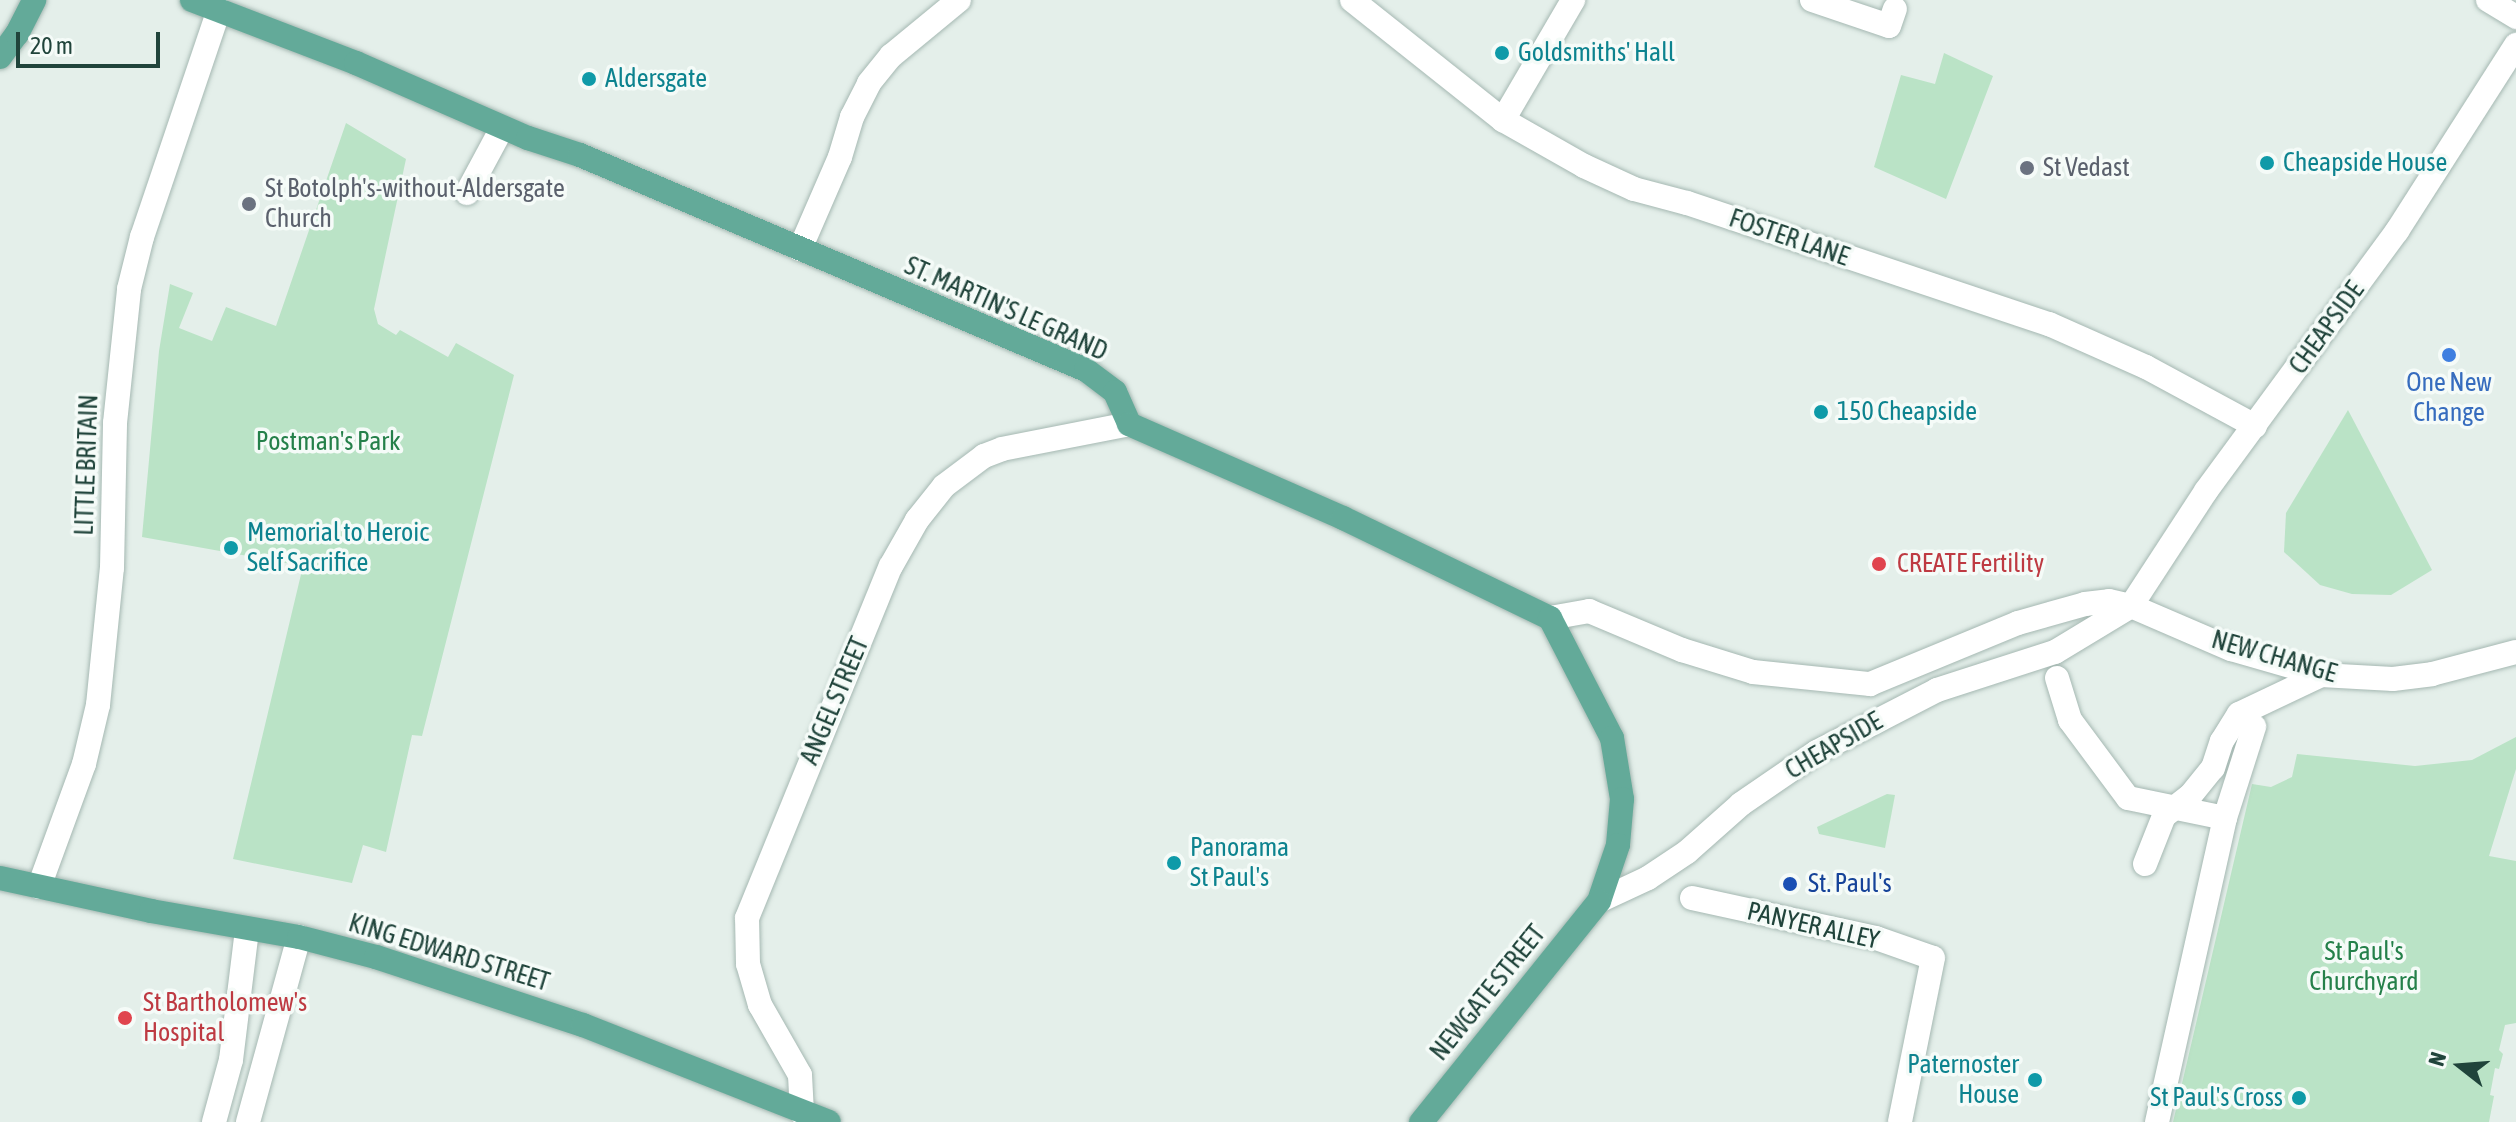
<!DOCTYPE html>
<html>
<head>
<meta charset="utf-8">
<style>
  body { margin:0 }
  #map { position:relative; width:2516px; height:1122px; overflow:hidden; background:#e4efea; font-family:"Asap Condensed",sans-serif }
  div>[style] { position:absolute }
  .green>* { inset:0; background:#bae3c6 }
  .roads { filter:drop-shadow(0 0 2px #a5b8b2) drop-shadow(0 0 2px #a5b8b2) }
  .lane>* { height:24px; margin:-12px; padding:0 12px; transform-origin:12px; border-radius:12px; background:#fff }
  .street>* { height:24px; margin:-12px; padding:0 12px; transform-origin:12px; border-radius:12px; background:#fff }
  .secondary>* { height:24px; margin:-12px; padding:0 12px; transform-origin:12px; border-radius:12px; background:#fff }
  .primary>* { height:24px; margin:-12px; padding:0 12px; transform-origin:12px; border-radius:12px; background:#63aa99 }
  .dots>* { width:22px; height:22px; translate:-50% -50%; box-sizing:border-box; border:4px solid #f5fbf8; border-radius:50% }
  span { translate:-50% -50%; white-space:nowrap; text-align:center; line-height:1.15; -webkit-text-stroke:7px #f5fbf8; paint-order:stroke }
  .culture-label { font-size:26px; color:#0d838f }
  .left { translate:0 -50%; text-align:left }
  .right { translate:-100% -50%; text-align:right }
  .worship-label { font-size:26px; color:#5b616d }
  .street-label { font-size:26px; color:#20443b }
  .shop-label { font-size:26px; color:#366cbe }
  .park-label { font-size:26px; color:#25804a }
  .health-label { font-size:26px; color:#be3a42 }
  .transit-label { font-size:26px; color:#164399 }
  .north { position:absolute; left:2420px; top:1026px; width:80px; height:80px; -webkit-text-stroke:6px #f5fbf8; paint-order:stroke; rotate:287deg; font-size:22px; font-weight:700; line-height:32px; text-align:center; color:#20443b }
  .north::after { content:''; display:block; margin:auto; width:28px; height:36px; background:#20443b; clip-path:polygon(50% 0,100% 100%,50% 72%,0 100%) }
  .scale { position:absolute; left:16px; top:32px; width:144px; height:36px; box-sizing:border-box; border:4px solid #20443b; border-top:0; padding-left:10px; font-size:24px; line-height:28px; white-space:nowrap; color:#20443b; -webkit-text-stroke:6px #f5fbf8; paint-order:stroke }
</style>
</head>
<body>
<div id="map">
  <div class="green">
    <i style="clip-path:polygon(1944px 53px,1993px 76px,1946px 199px,1874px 167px,1901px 75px,1935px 84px)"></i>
    <i style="clip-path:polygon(346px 123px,406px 159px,374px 309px,378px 324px,396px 335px,400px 330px,448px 357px,456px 343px,514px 375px,422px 736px,412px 735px,386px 852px,363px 845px,352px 883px,233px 859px,303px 566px,142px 537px,159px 351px,170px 284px,193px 293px,179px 328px,212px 341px,226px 307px,276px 326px)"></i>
    <i style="clip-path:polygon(2348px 410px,2432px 570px,2391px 595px,2352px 594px,2320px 585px,2284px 552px,2286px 513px)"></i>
    <i style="clip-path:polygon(2516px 737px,2516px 769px,2489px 856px,2516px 861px,2516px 1023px,2505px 1025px,2499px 1050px,2503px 1054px,2499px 1069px,2495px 1068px,2490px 1095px,2494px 1096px,2489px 1122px,2173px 1122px,2252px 784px,2271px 787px,2292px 777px,2297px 754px,2415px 766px,2472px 760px)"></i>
    <i style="clip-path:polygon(1887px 794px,1895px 795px,1885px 848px,1819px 834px,1817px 827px)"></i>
  </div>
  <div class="roads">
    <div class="lane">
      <i style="left:1812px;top:0;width:81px;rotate:18.7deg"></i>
      <i style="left:1889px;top:26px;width:18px;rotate:-71deg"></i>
      <i style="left:467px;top:193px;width:74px;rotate:-61.7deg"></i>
      <i style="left:2145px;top:864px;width:52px;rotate:-68.4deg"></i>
      <i style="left:2164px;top:816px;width:33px;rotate:-38deg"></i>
      <i style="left:2190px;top:796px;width:36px;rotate:-51deg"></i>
      <i style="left:2213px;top:768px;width:28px;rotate:-72deg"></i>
      <i style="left:2222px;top:741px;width:32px;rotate:-58deg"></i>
      <i style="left:2239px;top:714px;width:91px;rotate:-25.4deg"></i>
      <i style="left:214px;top:1122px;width:64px;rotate:-74.7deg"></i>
      <i style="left:231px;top:1060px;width:132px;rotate:-83deg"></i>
      <i style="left:248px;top:1122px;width:192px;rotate:-74.6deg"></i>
    </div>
    <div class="street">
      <i style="left:1352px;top:0;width:193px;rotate:38.5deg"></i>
      <i style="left:1503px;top:120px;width:93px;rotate:29.6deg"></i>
      <i style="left:1584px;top:166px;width:55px;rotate:24.7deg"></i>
      <i style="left:1634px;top:189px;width:55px;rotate:14.8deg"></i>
      <i style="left:1687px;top:203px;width:382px;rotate:18.5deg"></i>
      <i style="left:2049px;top:324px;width:106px;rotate:23.9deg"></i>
      <i style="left:2146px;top:367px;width:124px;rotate:28.4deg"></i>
      <i style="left:2488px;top:0;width:33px;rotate:31deg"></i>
      <i style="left:1503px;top:120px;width:139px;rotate:-59.7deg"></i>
      <i style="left:2131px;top:606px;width:137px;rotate:-56.9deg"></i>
      <i style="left:2206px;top:491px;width:323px;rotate:-53.7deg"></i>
      <i style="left:2397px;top:231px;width:221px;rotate:-57.4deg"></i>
      <i style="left:2057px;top:678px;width:44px;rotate:72.8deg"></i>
      <i style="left:2070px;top:720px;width:97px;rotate:53.4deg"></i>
      <i style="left:2128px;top:798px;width:99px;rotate:11.7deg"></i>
      <i style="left:39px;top:887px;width:131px;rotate:-69.9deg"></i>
      <i style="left:84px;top:764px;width:61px;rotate:-76.7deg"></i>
      <i style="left:98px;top:705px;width:138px;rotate:-84.2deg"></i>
      <i style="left:112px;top:568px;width:145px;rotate:-88.8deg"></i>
      <i style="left:115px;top:423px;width:135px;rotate:-84deg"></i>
      <i style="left:129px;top:289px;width:54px;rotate:-76deg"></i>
      <i style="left:142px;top:237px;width:240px;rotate:-71.3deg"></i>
      <i style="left:1692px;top:898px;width:188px;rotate:12.3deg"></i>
      <i style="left:1876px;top:938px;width:60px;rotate:19.3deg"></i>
      <i style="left:1933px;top:958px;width:167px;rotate:101.4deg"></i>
      <i style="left:2157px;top:1122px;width:312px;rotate:-77.4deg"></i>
      <i style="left:2225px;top:818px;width:96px;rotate:-72.3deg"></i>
    </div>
    <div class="secondary">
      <i style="left:800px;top:249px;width:100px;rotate:-66.5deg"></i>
      <i style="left:840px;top:157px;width:42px;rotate:-73.3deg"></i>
      <i style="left:852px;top:117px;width:38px;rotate:-63deg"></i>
      <i style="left:869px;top:83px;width:35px;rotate:-51deg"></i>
      <i style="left:891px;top:56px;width:88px;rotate:-39.5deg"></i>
      <i style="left:1550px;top:618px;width:40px;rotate:-10deg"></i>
      <i style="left:1589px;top:611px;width:101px;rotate:22.8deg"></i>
      <i style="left:1682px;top:650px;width:74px;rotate:17.2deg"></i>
      <i style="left:1753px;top:672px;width:118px;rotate:5.9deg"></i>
      <i style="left:1870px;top:684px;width:160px;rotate:-22.4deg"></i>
      <i style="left:2018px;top:623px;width:70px;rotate:-15.8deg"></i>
      <i style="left:2085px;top:604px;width:24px;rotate:-7deg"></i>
      <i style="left:2109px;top:601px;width:23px;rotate:13deg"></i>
      <i style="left:2131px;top:606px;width:109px;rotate:23.3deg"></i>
      <i style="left:2231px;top:649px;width:94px;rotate:16.1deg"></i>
      <i style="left:2321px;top:675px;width:72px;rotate:3.2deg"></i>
      <i style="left:2393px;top:679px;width:39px;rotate:-7deg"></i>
      <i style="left:2432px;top:674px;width:87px;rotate:-14.7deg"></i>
      <i style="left:1599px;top:901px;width:54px;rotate:-25.1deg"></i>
      <i style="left:1648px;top:878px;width:47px;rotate:-33.7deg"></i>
      <i style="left:1687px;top:852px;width:72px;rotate:-41.6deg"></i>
      <i style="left:1741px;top:804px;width:92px;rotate:-34.4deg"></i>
      <i style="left:1817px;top:752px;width:135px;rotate:-27.3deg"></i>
      <i style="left:1937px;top:690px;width:124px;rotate:-17.9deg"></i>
      <i style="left:2055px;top:652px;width:89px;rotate:-31.2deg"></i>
      <i style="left:802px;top:1113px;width:38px;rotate:-93deg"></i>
      <i style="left:800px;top:1075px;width:81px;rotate:-119.7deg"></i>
      <i style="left:760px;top:1005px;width:43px;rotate:-106.3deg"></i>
      <i style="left:748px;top:964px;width:46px;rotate:-91.2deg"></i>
      <i style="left:747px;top:918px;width:380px;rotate:-67.8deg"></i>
      <i style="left:891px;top:566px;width:53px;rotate:-60.5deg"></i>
      <i style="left:917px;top:520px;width:43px;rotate:-51.5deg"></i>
      <i style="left:944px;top:486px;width:50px;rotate:-36.9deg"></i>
      <i style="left:984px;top:456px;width:19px;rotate:-21deg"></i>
      <i style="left:1002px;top:449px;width:129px;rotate:-11.1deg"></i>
    </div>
    <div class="primary">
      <i style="left:192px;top:0;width:176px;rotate:21deg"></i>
      <i style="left:356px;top:63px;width:188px;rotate:23.6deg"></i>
      <i style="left:528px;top:138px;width:55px;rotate:18.1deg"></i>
      <i style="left:580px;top:155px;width:550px;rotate:23.02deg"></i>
      <i style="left:1086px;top:370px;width:36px;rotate:37deg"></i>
      <i style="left:1115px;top:392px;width:35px;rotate:66deg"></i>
      <i style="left:1129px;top:424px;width:234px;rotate:23.7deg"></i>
      <i style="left:1343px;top:518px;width:230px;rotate:25.8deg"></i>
      <i style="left:1550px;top:618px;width:135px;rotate:62.7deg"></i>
      <i style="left:1612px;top:738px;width:62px;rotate:80.7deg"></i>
      <i style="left:1622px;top:799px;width:46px;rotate:95deg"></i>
      <i style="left:1618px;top:845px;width:59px;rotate:108.7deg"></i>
      <i style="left:1599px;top:901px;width:284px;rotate:128.8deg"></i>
      <i style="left:0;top:57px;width:29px;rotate:-54deg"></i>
      <i style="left:17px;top:34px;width:38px;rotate:-63deg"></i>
      <i style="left:0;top:878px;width:155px;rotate:12.3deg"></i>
      <i style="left:151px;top:911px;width:150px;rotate:10deg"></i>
      <i style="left:299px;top:937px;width:80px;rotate:14.6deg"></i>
      <i style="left:376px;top:957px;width:218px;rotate:18.2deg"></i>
      <i style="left:583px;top:1025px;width:264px;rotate:21.5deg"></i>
    </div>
  </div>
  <div class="dots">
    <i style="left:1502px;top:53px;background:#0f9aa8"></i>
    <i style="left:589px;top:79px;background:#0f9aa8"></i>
    <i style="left:2267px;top:163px;background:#0f9aa8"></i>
    <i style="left:2027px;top:168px;background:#6b7280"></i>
    <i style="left:249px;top:204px;background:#6b7280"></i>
    <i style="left:2449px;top:355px;background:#3f7fe0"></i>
    <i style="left:1821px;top:412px;background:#0f9aa8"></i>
    <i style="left:231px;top:548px;background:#0f9aa8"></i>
    <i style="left:1879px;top:564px;background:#e0444e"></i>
    <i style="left:1174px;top:863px;background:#0f9aa8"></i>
    <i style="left:1790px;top:884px;background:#1a4fb4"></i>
    <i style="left:125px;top:1018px;background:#e0444e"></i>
    <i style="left:2035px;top:1080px;background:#0f9aa8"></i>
    <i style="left:2299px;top:1098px;background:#0f9aa8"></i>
  </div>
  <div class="culture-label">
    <span class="left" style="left:1518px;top:53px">Goldsmiths' Hall</span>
    <span class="left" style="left:605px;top:79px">Aldersgate</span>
    <span class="left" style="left:2283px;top:163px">Cheapside House</span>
    <span class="left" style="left:1837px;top:412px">150 Cheapside</span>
    <span class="left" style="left:247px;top:548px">Memorial to Heroic<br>Self Sacrifice</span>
    <span class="left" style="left:1190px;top:863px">Panorama<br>St Paul's</span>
    <span class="right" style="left:2019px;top:1080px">Paternoster<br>House</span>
    <span class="right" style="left:2283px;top:1098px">St Paul's Cross</span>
  </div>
  <div class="worship-label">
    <span class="left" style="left:2043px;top:168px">St Vedast</span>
    <span class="left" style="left:265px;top:204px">St Botolph's-without-Aldersgate<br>Church</span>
  </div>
  <div class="street-label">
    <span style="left:1789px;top:238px;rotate:19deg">FOSTER LANE</span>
    <span style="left:1006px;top:309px;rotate:24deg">ST. MARTIN'S LE GRAND</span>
    <span style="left:2327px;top:328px;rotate:-54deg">CHEAPSIDE</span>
    <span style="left:87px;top:465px;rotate:-88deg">LITTLE BRITAIN</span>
    <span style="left:2274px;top:657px;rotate:16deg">NEW CHANGE</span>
    <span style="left:835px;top:701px;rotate:-67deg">ANGEL STREET</span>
    <span style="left:1834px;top:746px;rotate:-30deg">CHEAPSIDE</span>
    <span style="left:1813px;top:926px;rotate:13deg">PANYER ALLEY</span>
    <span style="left:449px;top:953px;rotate:17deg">KING EDWARD STREET</span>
    <span style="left:1488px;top:993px;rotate:-51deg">NEWGATE STREET</span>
  </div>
  <div class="shop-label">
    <span style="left:2449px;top:398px">One New<br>Change</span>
  </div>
  <div class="park-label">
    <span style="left:328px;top:442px">Postman's Park</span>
    <span style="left:2364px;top:967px">St Paul's<br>Churchyard</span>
  </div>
  <div class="health-label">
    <span class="left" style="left:1897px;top:564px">CREATE Fertility</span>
    <span class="left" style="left:143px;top:1018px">St Bartholomew's<br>Hospital</span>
  </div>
  <div class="transit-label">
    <span class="left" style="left:1808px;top:884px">St. Paul's</span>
  </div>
  <div class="north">N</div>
  <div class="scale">20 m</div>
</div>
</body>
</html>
